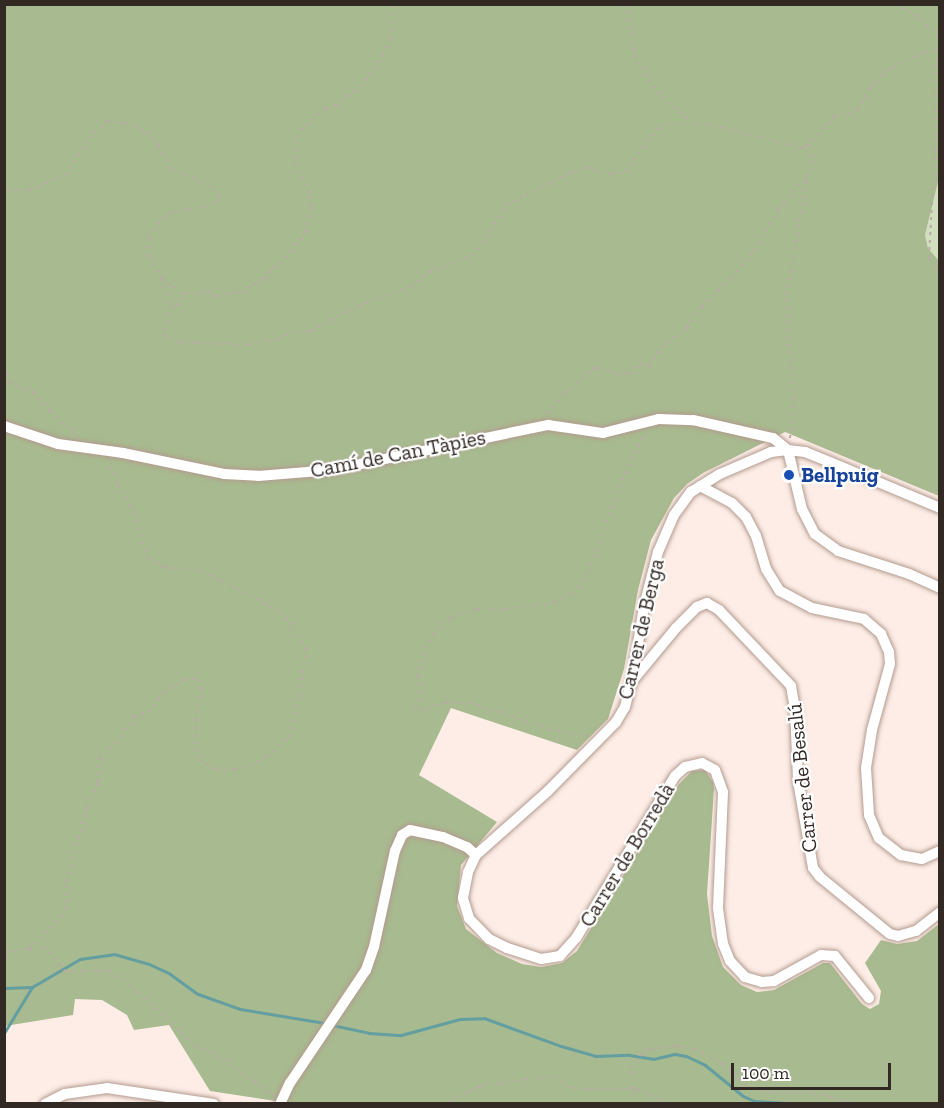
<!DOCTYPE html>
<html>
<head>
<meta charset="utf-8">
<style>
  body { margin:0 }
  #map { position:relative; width:944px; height:1108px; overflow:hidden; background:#fdede6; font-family:"Zilla Slab",serif }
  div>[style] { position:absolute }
  .green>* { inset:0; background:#d1dfbf }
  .forest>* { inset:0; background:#a8ba8f }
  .stream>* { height:3px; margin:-1.5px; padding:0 1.5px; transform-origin:1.5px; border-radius:1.5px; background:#639ea0 }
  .path>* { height:2px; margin-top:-1px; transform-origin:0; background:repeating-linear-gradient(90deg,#b8aaa4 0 3px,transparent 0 7.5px) }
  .roads { filter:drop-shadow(0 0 2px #b39b90) drop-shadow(0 0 2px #b39b90) }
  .minor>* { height:10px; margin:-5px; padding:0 5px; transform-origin:5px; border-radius:5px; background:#fff }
  .dots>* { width:16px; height:16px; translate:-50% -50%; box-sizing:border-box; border:3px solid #fff; border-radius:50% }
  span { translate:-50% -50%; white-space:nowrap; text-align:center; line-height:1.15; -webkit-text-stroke:4.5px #fff; paint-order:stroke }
  .street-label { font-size:21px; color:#322924 }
  .transit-label { font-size:21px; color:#164399; font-weight:700 }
  .left { translate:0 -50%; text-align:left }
  .frame { position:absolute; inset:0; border:6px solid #322924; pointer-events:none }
  .scale { position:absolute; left:731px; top:1063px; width:160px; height:27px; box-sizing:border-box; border:3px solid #322924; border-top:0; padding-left:8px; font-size:18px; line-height:21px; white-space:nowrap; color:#322924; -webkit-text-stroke:4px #fff; paint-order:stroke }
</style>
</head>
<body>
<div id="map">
  <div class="green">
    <i style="clip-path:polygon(939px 178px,939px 261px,928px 248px,925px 235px)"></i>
  </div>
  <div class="forest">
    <i style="clip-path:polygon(5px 5px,939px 5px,939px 178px,925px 235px,928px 248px,939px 261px,939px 496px,785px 432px,703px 473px,687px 484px,674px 498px,651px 540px,638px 590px,624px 669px,608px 719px,577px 750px,451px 708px,419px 775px,497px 822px,461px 865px,457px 906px,466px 929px,497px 953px,522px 964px,541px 967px,562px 963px,577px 951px,679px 784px,692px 771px,705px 770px,713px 782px,714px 789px,707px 894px,712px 936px,723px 967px,741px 985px,757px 992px,774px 990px,823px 963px,830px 963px,862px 1004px,870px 1009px,879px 1004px,881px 991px,865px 963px,881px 940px,897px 944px,917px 941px,939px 924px,939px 1103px,289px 1103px,210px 1091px,169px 1025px,134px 1030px,127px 1015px,102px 1000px,75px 999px,73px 1015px,5px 1026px)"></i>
  </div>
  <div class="stream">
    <i style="left:4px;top:988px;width:28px;rotate:-2deg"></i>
    <i style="left:32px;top:987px;width:56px;rotate:-30.3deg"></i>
    <i style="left:80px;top:959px;width:34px;rotate:-8deg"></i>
    <i style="left:114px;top:954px;width:36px;rotate:16deg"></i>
    <i style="left:149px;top:964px;width:23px;rotate:25deg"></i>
    <i style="left:170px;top:974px;width:34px;rotate:36deg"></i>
    <i style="left:198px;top:994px;width:45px;rotate:19.7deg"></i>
    <i style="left:240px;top:1009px;width:86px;rotate:9.4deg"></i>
    <i style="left:332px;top:1025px;width:38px;rotate:12deg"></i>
    <i style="left:369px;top:1033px;width:32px;rotate:4deg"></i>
    <i style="left:401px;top:1035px;width:61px;rotate:-15.2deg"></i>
    <i style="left:460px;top:1019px;width:24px;rotate:-2deg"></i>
    <i style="left:484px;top:1018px;width:82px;rotate:20deg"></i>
    <i style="left:561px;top:1046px;width:35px;rotate:16deg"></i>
    <i style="left:595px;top:1056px;width:34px;rotate:-2deg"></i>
    <i style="left:629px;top:1055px;width:24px;rotate:9deg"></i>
    <i style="left:653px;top:1059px;width:23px;rotate:-13deg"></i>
    <i style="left:675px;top:1054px;width:11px;rotate:10deg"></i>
    <i style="left:686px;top:1056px;width:21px;rotate:25deg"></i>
    <i style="left:705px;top:1065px;width:49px;rotate:39.2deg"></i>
    <i style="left:743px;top:1096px;width:12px;rotate:24deg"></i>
    <i style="left:754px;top:1101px;width:48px;rotate:3.6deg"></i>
    <i style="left:4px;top:1033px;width:54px;rotate:-58.7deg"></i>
  </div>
  <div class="path">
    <i style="left:624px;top:4px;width:58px;rotate:78.1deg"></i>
    <i style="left:636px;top:61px;width:37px;rotate:57deg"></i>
    <i style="left:656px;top:92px;width:45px;rotate:40.5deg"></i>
    <i style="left:895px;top:4px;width:30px;rotate:30deg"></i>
    <i style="left:921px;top:19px;width:22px;rotate:43deg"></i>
    <i style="left:937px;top:34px;width:11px;rotate:75deg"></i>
    <i style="left:940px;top:51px;width:22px;rotate:106deg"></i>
    <i style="left:934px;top:72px;width:78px;rotate:89.3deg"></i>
    <i style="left:935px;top:150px;width:108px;rotate:93.2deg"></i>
    <i style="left:929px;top:258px;width:20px;rotate:57deg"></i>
    <i style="left:4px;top:190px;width:26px"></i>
    <i style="left:30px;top:190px;width:38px;rotate:-23deg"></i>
    <i style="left:65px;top:175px;width:44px;rotate:-57deg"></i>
    <i style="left:89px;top:138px;width:25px;rotate:-43deg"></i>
    <i style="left:107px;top:121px;width:19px;rotate:6deg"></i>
    <i style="left:126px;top:123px;width:21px;rotate:25deg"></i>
    <i style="left:145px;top:132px;width:19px;rotate:47deg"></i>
    <i style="left:158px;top:146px;width:26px;rotate:61deg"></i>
    <i style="left:171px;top:169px;width:42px;rotate:22.3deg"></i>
    <i style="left:210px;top:185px;width:12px;rotate:48deg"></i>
    <i style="left:218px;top:194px;width:6px;rotate:90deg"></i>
    <i style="left:218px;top:200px;width:6px;rotate:135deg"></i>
    <i style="left:214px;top:204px;width:44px;rotate:168.2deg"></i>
    <i style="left:171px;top:213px;width:16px;rotate:145deg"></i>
    <i style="left:158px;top:222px;width:18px;rotate:119deg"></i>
    <i style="left:149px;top:238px;width:19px;rotate:93deg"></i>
    <i style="left:148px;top:257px;width:25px;rotate:56deg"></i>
    <i style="left:162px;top:278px;width:29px;rotate:74deg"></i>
    <i style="left:170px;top:306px;width:30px;rotate:105deg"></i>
    <i style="left:162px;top:335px;width:17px;rotate:25deg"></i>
    <i style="left:177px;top:342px;width:71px;rotate:2.4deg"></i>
    <i style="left:248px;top:345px;width:31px;rotate:-11deg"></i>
    <i style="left:278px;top:339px;width:16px;rotate:-27deg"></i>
    <i style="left:292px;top:332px;width:19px;rotate:-3deg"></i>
    <i style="left:311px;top:331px;width:53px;rotate:-28deg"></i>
    <i style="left:358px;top:306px;width:57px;rotate:-20.7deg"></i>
    <i style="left:411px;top:286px;width:24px;rotate:-36deg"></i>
    <i style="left:430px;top:272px;width:46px;rotate:-21.6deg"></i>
    <i style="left:473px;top:255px;width:15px;rotate:-48deg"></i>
    <i style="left:483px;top:244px;width:45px;rotate:-59.5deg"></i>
    <i style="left:506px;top:205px;width:73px;rotate:-26.9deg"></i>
    <i style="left:571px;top:172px;width:16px;rotate:-15deg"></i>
    <i style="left:586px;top:168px;width:25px;rotate:14deg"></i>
    <i style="left:610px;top:174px;width:15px;rotate:-8deg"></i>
    <i style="left:625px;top:172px;width:59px;rotate:-53.3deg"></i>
    <i style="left:660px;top:125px;width:45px;rotate:-2.5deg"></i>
    <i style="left:705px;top:123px;width:99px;rotate:14.6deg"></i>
    <i style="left:801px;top:148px;width:5px;rotate:-22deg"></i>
    <i style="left:806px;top:146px;width:40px;rotate:-47deg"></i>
    <i style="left:833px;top:117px;width:25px;rotate:-16deg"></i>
    <i style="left:857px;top:110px;width:27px;rotate:-59deg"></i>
    <i style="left:871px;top:87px;width:22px;rotate:-47deg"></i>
    <i style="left:886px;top:71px;width:37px;rotate:-27deg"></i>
    <i style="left:919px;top:54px;width:22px;rotate:-13deg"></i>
    <i style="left:162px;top:278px;width:27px;rotate:36deg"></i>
    <i style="left:184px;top:294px;width:23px;rotate:-5deg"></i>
    <i style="left:207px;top:292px;width:11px;rotate:22deg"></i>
    <i style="left:217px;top:296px;width:24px;rotate:-9deg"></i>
    <i style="left:241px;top:292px;width:27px;rotate:-31deg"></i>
    <i style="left:264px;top:278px;width:30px;rotate:-42deg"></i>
    <i style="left:286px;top:258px;width:32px;rotate:-54deg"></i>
    <i style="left:305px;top:232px;width:27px;rotate:-77deg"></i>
    <i style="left:311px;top:206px;width:13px;rotate:-99deg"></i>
    <i style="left:309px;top:193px;width:30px;rotate:-117deg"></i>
    <i style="left:295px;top:166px;width:22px;rotate:-93deg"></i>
    <i style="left:294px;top:144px;width:15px;rotate:-62deg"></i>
    <i style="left:301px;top:131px;width:34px;rotate:-43deg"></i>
    <i style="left:326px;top:108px;width:9px;rotate:-13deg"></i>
    <i style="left:335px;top:106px;width:31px;rotate:-37deg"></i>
    <i style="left:360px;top:87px;width:39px;rotate:-54deg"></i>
    <i style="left:383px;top:55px;width:17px;rotate:-66deg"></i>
    <i style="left:390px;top:39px;width:16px;rotate:-76deg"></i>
    <i style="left:394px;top:23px;width:19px;rotate:-90deg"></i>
    <i style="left:170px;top:306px;width:6px"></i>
    <i style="left:176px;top:306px;width:14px;rotate:-56deg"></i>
    <i style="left:4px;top:366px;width:18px;rotate:71deg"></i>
    <i style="left:10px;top:383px;width:25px;rotate:21deg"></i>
    <i style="left:33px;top:392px;width:25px;rotate:48deg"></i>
    <i style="left:50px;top:411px;width:39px;rotate:42deg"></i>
    <i style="left:547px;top:414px;width:27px;rotate:-51deg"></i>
    <i style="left:564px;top:393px;width:40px;rotate:-39deg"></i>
    <i style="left:595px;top:368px;width:22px;rotate:16deg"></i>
    <i style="left:616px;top:374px;width:14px"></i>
    <i style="left:630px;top:374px;width:14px;rotate:-45deg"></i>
    <i style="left:640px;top:364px;width:9px;rotate:13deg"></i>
    <i style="left:649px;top:366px;width:22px;rotate:-58deg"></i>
    <i style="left:661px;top:347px;width:32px;rotate:-36deg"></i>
    <i style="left:687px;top:328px;width:26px;rotate:-54deg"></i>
    <i style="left:702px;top:307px;width:42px;rotate:-44deg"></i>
    <i style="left:732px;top:278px;width:35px;rotate:-51deg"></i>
    <i style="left:754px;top:251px;width:48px;rotate:-60.3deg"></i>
    <i style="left:778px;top:209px;width:43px;rotate:-47.8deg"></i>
    <i style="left:807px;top:177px;width:14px;rotate:-65deg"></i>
    <i style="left:813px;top:164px;width:21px;rotate:-98deg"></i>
    <i style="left:790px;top:438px;width:39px;rotate:-84deg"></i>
    <i style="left:794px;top:399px;width:97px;rotate:-95.3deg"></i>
    <i style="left:785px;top:302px;width:127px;rotate:-80deg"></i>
    <i style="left:588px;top:736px;width:39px;rotate:-170deg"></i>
    <i style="left:550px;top:729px;width:83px;rotate:-161.8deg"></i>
    <i style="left:471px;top:703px;width:26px;rotate:-178deg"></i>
    <i style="left:445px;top:702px;width:22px;rotate:159deg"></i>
    <i style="left:424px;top:710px;width:8px;rotate:-166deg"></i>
    <i style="left:416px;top:708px;width:31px;rotate:-88deg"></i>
    <i style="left:417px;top:677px;width:29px;rotate:-74deg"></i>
    <i style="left:425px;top:649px;width:16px;rotate:-60deg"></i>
    <i style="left:433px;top:635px;width:14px;rotate:-56deg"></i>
    <i style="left:441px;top:623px;width:13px;rotate:-29deg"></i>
    <i style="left:452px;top:617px;width:26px;rotate:-18deg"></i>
    <i style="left:477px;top:609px;width:23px;rotate:2deg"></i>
    <i style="left:500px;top:610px;width:55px;rotate:-8.4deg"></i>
    <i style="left:554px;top:602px;width:20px;rotate:-24deg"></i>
    <i style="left:572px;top:594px;width:27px;rotate:-54deg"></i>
    <i style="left:588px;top:572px;width:75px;rotate:-70.6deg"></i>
    <i style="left:613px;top:501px;width:75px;rotate:-65.5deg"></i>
    <i style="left:29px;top:949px;width:15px;rotate:-8deg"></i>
    <i style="left:44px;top:947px;width:32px;rotate:49deg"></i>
    <i style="left:65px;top:971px;width:44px"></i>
    <i style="left:109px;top:971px;width:36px;rotate:36deg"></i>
    <i style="left:138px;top:992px;width:81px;rotate:43.5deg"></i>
    <i style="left:197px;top:1048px;width:14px;rotate:12deg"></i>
    <i style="left:211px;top:1051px;width:77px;rotate:35.5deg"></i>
    <i style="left:4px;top:953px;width:25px;rotate:-9deg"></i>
    <i style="left:29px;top:949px;width:38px;rotate:-43deg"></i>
    <i style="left:57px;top:923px;width:15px;rotate:-58deg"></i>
    <i style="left:65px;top:910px;width:28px;rotate:-88deg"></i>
    <i style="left:66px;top:882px;width:79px;rotate:-74.6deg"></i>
    <i style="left:87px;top:806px;width:26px;rotate:-65deg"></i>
    <i style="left:98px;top:782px;width:15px;rotate:-98deg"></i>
    <i style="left:96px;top:767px;width:9px;rotate:-69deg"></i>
    <i style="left:99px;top:759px;width:30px;rotate:-44deg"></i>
    <i style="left:121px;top:738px;width:7px;rotate:-74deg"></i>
    <i style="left:123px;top:731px;width:18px;rotate:-52deg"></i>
    <i style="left:134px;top:717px;width:15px;rotate:-20deg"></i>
    <i style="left:148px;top:712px;width:24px;rotate:-52deg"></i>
    <i style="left:163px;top:693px;width:14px;rotate:-34deg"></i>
    <i style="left:175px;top:685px;width:12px;rotate:-31deg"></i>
    <i style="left:185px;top:679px;width:13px"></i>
    <i style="left:198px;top:679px;width:10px;rotate:66deg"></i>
    <i style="left:202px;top:688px;width:32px;rotate:101deg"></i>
    <i style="left:196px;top:719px;width:29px;rotate:92deg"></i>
    <i style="left:195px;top:748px;width:13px;rotate:72deg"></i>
    <i style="left:199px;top:760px;width:20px;rotate:30deg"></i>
    <i style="left:216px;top:770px;width:19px;rotate:-3deg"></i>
    <i style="left:235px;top:769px;width:15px;rotate:-11deg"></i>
    <i style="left:250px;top:766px;width:20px;rotate:-30deg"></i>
    <i style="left:267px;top:756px;width:29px;rotate:-41deg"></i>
    <i style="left:289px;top:737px;width:43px;rotate:-76.6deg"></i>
    <i style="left:299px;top:695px;width:46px;rotate:-81.2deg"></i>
    <i style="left:306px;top:650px;width:28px;rotate:-117deg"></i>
    <i style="left:293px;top:625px;width:21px;rotate:-137deg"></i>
    <i style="left:278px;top:611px;width:61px;rotate:-151.8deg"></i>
    <i style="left:224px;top:582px;width:30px;rotate:-156deg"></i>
    <i style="left:197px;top:570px;width:33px;rotate:-175deg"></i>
    <i style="left:164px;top:567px;width:18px;rotate:-151deg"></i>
    <i style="left:148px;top:558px;width:55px;rotate:-108.1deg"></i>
    <i style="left:131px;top:506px;width:27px;rotate:-121deg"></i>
    <i style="left:117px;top:483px;width:24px;rotate:-109deg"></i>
    <i style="left:633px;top:1089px;width:21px;rotate:-98deg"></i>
    <i style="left:630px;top:1068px;width:18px;rotate:-52deg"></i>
    <i style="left:641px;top:1054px;width:10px;rotate:-29deg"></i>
    <i style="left:650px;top:1049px;width:26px;rotate:-7deg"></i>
    <i style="left:676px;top:1046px;width:18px;rotate:9deg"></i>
    <i style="left:694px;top:1049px;width:32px;rotate:26deg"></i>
    <i style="left:723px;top:1063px;width:35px;rotate:44deg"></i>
    <i style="left:748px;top:1087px;width:21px;rotate:14deg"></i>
    <i style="left:768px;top:1092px;width:45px;rotate:1.3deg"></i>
    <i style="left:813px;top:1093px;width:46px;rotate:13.7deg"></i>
    <i style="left:443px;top:1104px;width:42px;rotate:-25.3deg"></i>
    <i style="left:481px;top:1086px;width:53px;rotate:-8.7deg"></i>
    <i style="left:533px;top:1078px;width:22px;rotate:-3deg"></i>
    <i style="left:555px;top:1077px;width:15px;rotate:37deg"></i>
    <i style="left:567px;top:1086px;width:13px;rotate:13deg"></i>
    <i style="left:580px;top:1089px;width:57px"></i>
    <i style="left:637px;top:1089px;width:36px;rotate:24deg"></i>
  </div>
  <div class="roads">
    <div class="minor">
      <i style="left:4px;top:426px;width:57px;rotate:18.4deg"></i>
      <i style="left:58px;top:444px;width:66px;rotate:7.9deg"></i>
      <i style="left:123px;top:453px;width:103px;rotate:11.7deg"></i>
      <i style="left:224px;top:474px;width:34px;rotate:3deg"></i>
      <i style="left:258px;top:476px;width:74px;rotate:-4.6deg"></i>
      <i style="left:332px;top:470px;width:221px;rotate:-11.8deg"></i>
      <i style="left:548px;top:425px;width:56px;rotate:8.3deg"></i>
      <i style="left:603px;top:433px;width:58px;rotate:-14deg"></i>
      <i style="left:659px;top:419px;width:34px;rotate:2deg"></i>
      <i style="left:693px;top:420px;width:82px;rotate:12.7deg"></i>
      <i style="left:773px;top:438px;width:19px;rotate:39deg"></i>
      <i style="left:788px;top:450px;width:61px;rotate:76.7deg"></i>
      <i style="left:802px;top:509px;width:28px;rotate:63deg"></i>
      <i style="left:815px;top:534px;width:29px;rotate:36deg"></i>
      <i style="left:838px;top:551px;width:75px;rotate:17.9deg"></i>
      <i style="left:909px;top:574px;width:34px;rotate:24deg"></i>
      <i style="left:700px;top:486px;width:36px;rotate:28deg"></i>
      <i style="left:732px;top:503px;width:20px;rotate:45deg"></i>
      <i style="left:746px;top:517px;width:21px;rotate:62deg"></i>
      <i style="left:756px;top:536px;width:34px;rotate:73deg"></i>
      <i style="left:766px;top:569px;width:26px;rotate:58deg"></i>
      <i style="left:780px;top:591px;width:36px;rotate:28deg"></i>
      <i style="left:812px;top:608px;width:53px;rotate:11.9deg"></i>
      <i style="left:864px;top:619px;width:23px;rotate:41deg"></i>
      <i style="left:881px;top:634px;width:20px;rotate:66deg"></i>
      <i style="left:889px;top:652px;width:12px;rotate:85deg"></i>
      <i style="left:890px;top:664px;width:68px;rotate:105.3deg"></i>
      <i style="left:872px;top:730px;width:38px;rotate:99deg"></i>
      <i style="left:866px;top:768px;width:47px;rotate:86.3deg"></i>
      <i style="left:869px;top:815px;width:25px;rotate:67deg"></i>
      <i style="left:879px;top:838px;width:28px;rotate:38deg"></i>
      <i style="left:901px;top:855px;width:21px;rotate:11deg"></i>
      <i style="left:922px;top:859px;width:20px;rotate:-24deg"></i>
      <i style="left:633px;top:680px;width:67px;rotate:-50.4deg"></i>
      <i style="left:676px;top:628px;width:30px;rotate:-45deg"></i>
      <i style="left:697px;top:607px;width:11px;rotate:-22deg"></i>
      <i style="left:707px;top:603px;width:14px;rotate:30deg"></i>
      <i style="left:719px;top:610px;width:105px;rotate:46.5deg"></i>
      <i style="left:791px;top:686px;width:22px;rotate:80deg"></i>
      <i style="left:795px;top:708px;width:73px;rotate:87.6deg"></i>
      <i style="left:798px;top:781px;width:88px;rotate:80.2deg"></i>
      <i style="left:813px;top:868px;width:11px;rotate:52deg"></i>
      <i style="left:820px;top:877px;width:90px;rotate:39.2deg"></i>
      <i style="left:890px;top:934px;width:8px;rotate:14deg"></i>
      <i style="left:898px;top:936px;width:19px;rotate:-16deg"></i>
      <i style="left:916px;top:931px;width:31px;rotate:-38deg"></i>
      <i style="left:869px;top:998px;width:54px;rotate:-129deg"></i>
      <i style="left:835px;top:956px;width:14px;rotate:-176deg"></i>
      <i style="left:821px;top:955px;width:54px;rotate:151deg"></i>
      <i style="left:774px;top:981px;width:12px;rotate:175deg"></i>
      <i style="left:762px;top:982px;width:18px;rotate:-164deg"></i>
      <i style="left:745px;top:977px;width:22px;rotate:-133deg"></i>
      <i style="left:730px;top:961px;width:18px;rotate:-112deg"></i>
      <i style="left:723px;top:944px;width:37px;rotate:-98deg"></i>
      <i style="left:718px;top:907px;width:115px;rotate:-87.5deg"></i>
      <i style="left:723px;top:792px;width:23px;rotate:-110deg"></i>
      <i style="left:715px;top:770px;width:15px;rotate:-152deg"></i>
      <i style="left:702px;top:763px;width:17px;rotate:167deg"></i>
      <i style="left:685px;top:767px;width:13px;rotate:138deg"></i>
      <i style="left:675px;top:776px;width:190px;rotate:121.4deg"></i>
      <i style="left:576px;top:938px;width:24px;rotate:132deg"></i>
      <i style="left:560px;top:956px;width:19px;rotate:171deg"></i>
      <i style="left:541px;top:959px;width:36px;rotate:-162deg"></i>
      <i style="left:507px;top:948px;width:20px;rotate:-153deg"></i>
      <i style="left:489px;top:939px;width:29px;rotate:-134deg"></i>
      <i style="left:469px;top:918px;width:21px;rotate:-107deg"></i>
      <i style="left:463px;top:898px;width:26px;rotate:-79deg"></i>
      <i style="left:468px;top:872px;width:19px;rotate:-65deg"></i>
      <i style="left:476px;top:855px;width:96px;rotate:-41.6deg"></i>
      <i style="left:548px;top:791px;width:97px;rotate:-45.4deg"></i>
      <i style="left:616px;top:722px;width:17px;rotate:-59deg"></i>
      <i style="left:625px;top:707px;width:33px;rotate:-76deg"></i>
      <i style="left:633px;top:675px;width:70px;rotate:-80.9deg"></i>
      <i style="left:644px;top:606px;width:56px;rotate:-75.5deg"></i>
      <i style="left:658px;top:552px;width:40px;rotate:-66.6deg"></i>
      <i style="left:674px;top:515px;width:29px;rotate:-54deg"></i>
      <i style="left:691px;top:492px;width:34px;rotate:-32deg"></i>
      <i style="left:720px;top:474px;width:56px;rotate:-23.3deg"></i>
      <i style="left:771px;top:452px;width:17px;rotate:-7deg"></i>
      <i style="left:788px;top:450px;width:17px;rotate:7deg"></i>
      <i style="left:805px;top:452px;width:27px;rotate:22deg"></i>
      <i style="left:830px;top:462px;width:119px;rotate:22.7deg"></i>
      <i style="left:45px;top:1104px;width:22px;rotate:-27deg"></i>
      <i style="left:65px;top:1094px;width:42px;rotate:-8.1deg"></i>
      <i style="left:107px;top:1088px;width:108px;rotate:8.5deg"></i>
      <i style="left:280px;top:1104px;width:23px;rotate:-65deg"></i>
      <i style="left:290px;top:1083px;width:136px;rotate:-56.1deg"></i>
      <i style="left:366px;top:970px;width:24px;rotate:-71deg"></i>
      <i style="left:374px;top:947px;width:98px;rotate:-77.7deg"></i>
      <i style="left:395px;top:851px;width:17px;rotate:-66deg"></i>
      <i style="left:402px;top:835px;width:9px;rotate:-32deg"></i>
      <i style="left:410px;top:830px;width:34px;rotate:12deg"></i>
      <i style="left:443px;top:837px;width:26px;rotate:23deg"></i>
      <i style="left:467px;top:847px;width:12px;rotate:42deg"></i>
    </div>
  </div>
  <div class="dots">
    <i style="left:789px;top:475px;background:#1a4fb4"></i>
  </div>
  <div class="street-label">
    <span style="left:398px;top:454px;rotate:-11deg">Camí de Can Tàpies</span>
    <span style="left:641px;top:629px;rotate:-77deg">Carrer de Berga</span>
    <span style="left:802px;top:778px;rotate:-96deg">Carrer de Besalú</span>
    <span style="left:627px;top:855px;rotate:-59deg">Carrer de Borredà</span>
  </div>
  <div class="transit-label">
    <span class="left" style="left:801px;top:475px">Bellpuig</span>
  </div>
  <div class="frame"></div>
  <div class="scale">100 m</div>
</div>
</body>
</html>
